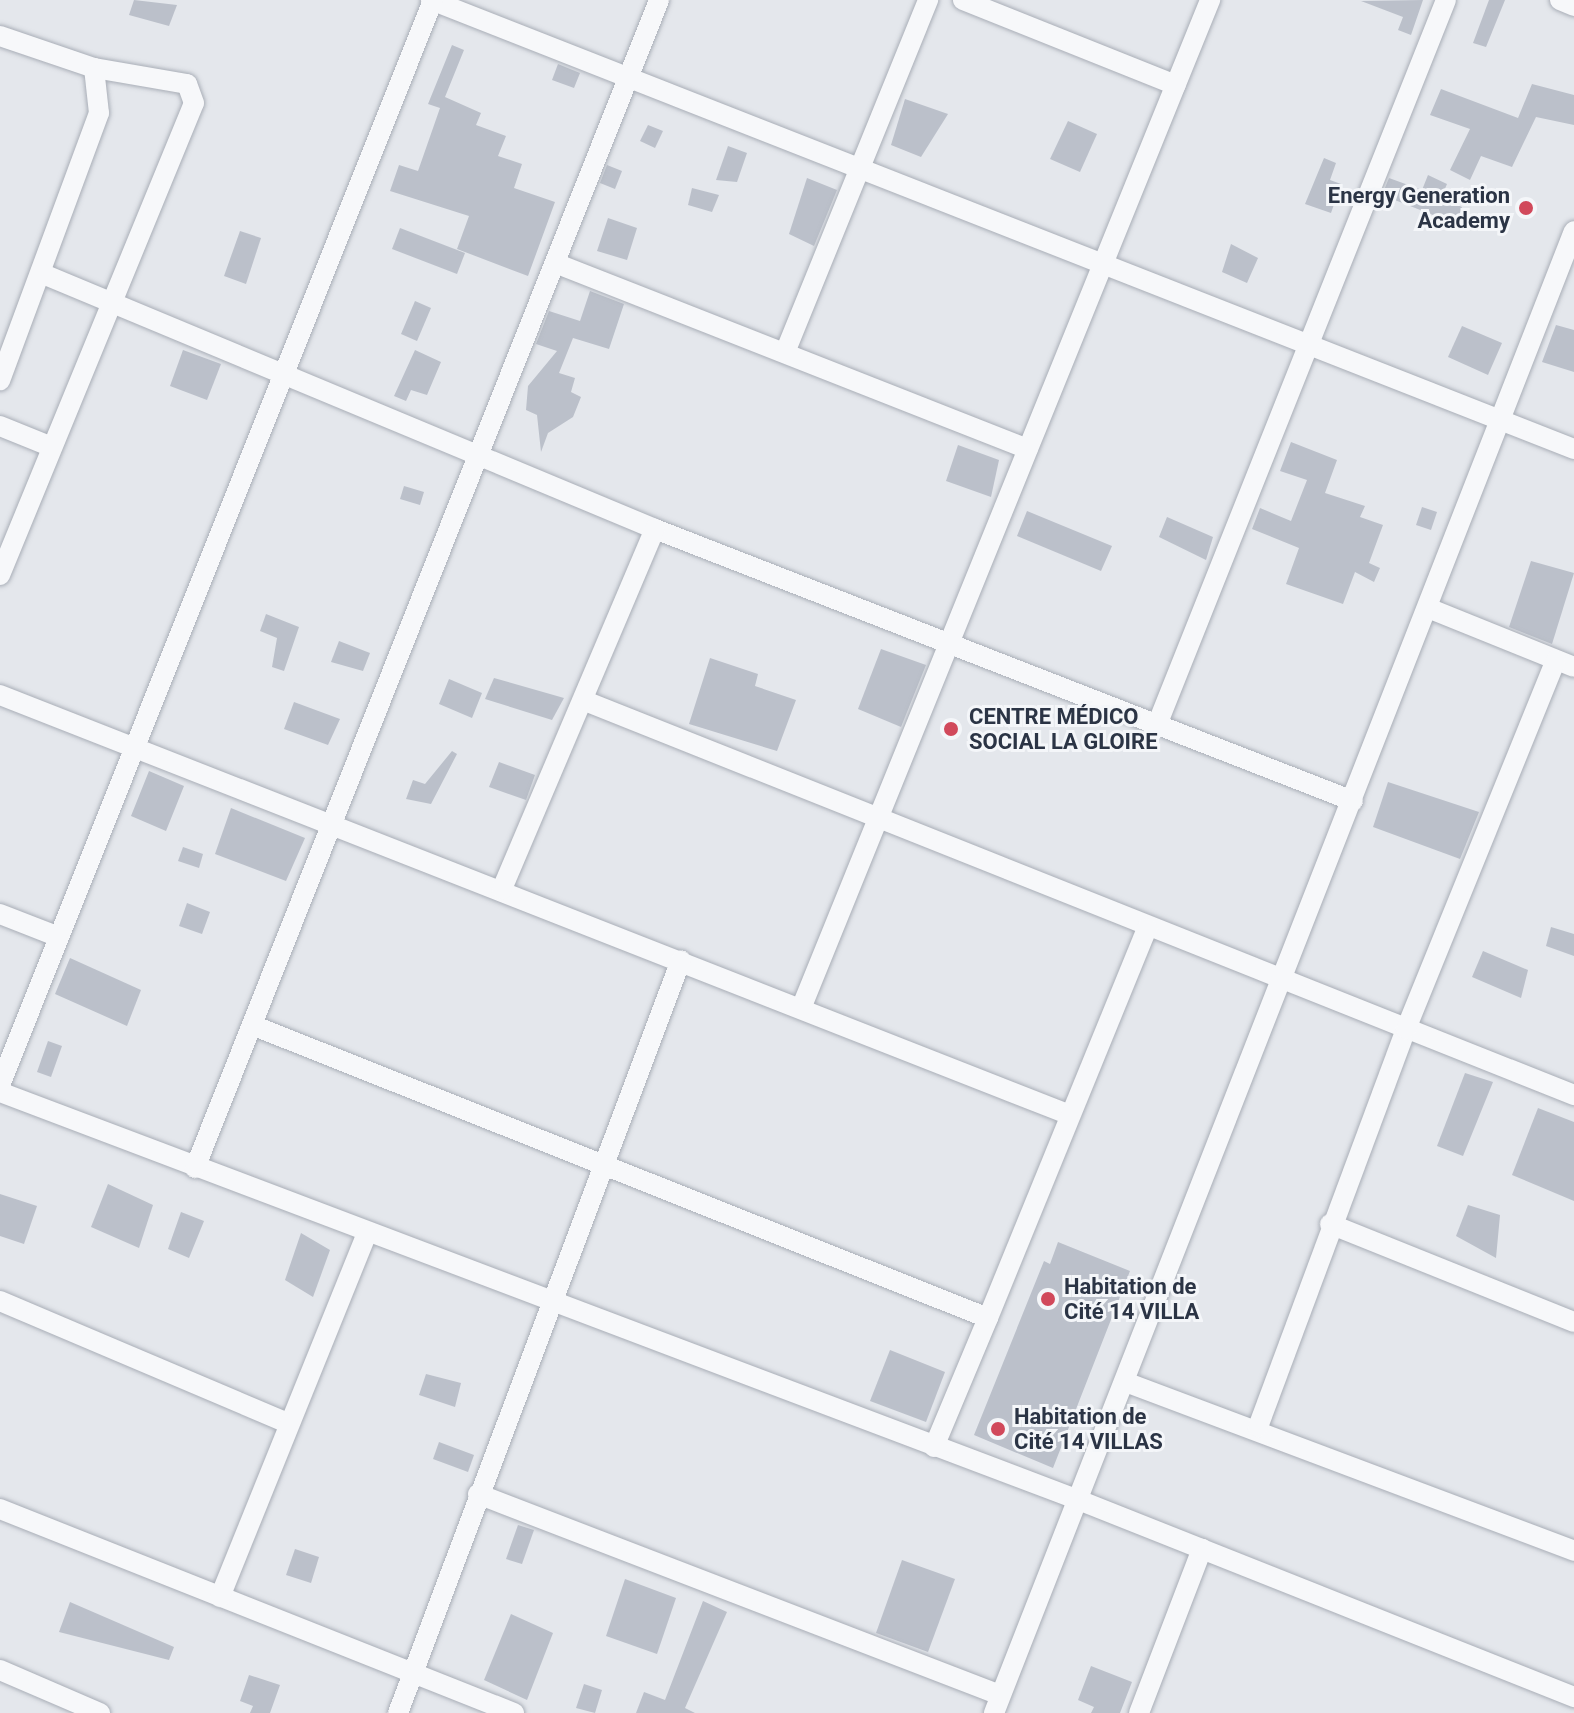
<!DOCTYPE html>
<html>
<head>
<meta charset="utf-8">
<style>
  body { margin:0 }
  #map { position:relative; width:1574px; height:1713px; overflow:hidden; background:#e4e7ec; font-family:Roboto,sans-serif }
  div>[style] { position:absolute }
  .building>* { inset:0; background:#bbc0ca }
  .roads { filter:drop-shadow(0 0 2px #a9aeb7) drop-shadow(0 0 2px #a9aeb7) }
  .street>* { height:20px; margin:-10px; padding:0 10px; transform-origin:10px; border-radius:10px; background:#f7f8fa }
  .dots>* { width:22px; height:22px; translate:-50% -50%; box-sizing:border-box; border:4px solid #f4f6f9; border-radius:50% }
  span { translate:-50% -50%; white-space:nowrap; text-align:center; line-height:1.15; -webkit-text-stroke:6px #f4f6f9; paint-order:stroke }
  .poi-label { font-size:22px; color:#2b3445; font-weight:700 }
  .right { translate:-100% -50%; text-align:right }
  .left { translate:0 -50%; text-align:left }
</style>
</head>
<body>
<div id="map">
  <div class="building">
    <i style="clip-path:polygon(134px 0,177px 5px,169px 26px,129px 15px)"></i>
    <i style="clip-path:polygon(1423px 0,1411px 35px,1398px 30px,1403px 17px,1361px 1px)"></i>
    <i style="clip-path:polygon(1489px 0,1505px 0,1486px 47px,1473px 43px)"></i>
    <i style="clip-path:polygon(452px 45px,464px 50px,445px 97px,481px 113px,476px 125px,506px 136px,498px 156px,522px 164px,514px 188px,555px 202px,528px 276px,457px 249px,469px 216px,390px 191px,399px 165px,418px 171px,440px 108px,428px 104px)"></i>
    <i style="clip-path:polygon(558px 64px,580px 73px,574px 88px,552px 80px)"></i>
    <i style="clip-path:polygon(1532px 84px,1574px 95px,1574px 125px,1536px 117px,1512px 167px,1481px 156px,1470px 180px,1450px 170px,1470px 129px,1430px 115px,1441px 89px,1518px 118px)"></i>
    <i style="clip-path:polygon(905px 99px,948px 114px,921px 157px,891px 145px)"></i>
    <i style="clip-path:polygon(1068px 121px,1097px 134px,1080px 172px,1050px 159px)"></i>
    <i style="clip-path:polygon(648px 125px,663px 131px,655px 148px,640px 141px)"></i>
    <i style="clip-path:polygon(728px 146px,747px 153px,737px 182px,716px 180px)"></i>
    <i style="clip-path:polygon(1324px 158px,1336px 163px,1330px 180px,1341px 184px,1331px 213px,1305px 204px)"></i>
    <i style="clip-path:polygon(607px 165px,622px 171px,615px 189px,600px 183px)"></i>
    <i style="clip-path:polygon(1428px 175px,1447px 184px,1441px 198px,1462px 207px,1456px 224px,1382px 195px,1389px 178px,1422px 190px)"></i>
    <i style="clip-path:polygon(807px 178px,837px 190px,814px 246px,789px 234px)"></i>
    <i style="clip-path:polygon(692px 188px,719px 195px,712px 212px,688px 205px)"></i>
    <i style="clip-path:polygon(608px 218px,637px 228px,627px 260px,597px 251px)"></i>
    <i style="clip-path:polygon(400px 228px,465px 253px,457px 274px,392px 249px)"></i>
    <i style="clip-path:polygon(240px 231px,261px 238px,246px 284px,224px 276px)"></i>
    <i style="clip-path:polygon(1231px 244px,1258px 258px,1247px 283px,1222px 272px)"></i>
    <i style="clip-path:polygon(590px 291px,624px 304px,609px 349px,573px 338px,559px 373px,575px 378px,571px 392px,581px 397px,573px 417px,548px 433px,541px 452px,537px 415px,526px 410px,528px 386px,557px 351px,536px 344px,549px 311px,580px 321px)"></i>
    <i style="clip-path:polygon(415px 301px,431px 308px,417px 341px,401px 334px)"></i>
    <i style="clip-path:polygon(1556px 325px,1574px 330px,1574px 372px,1542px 362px)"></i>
    <i style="clip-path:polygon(1462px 326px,1502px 343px,1488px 375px,1448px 357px)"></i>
    <i style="clip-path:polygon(183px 350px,221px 364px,207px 400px,170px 386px)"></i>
    <i style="clip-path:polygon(415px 350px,441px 362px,427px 395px,411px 390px,406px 401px,394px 396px)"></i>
    <i style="clip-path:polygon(1291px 442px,1337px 460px,1325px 493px,1365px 506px,1360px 517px,1383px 525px,1369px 563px,1380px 568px,1374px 582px,1355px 572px,1343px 604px,1286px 584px,1299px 548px,1252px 529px,1260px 508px,1291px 521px,1307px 480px,1280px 471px)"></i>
    <i style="clip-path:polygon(958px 445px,999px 460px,991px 497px,946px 481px)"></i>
    <i style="clip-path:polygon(404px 486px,424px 492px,420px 505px,400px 499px)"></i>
    <i style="clip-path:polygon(1422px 507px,1437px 512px,1431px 530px,1416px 525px)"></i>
    <i style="clip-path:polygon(1027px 511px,1112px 546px,1101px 571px,1017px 536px)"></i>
    <i style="clip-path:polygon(1167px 517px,1213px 537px,1206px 560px,1159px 537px)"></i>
    <i style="clip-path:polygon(1531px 561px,1574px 573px,1552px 644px,1509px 627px)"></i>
    <i style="clip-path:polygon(266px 614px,299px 627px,284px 671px,272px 667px,277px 638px,260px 631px)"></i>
    <i style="clip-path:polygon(339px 641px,370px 653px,363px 671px,331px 662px)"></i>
    <i style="clip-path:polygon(881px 649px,926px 665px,901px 727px,858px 709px)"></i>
    <i style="clip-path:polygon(710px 658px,758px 674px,755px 686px,796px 700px,777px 751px,689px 724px)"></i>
    <i style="clip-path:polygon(494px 678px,564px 698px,552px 720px,485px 699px)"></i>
    <i style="clip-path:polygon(449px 679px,482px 693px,472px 718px,439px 704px)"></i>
    <i style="clip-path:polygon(294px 702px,340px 719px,328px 745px,284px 729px)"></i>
    <i style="clip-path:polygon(452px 751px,457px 754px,431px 804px,406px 799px,413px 780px,425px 784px)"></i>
    <i style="clip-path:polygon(499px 762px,535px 775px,526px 800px,489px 787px)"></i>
    <i style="clip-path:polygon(149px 771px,184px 786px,166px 831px,131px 816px)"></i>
    <i style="clip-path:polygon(1388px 782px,1479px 812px,1460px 859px,1373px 827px)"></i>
    <i style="clip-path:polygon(231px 808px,305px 838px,286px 881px,215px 854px)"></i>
    <i style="clip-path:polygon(183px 847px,203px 854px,199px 868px,178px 861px)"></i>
    <i style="clip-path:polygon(187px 903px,210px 912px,202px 934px,179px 926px)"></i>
    <i style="clip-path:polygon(1551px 927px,1574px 934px,1574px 956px,1546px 946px)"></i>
    <i style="clip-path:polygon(1483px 951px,1528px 970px,1521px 998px,1472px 977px)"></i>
    <i style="clip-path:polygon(70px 958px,141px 990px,127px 1026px,55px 994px)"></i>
    <i style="clip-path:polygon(48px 1041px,62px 1046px,51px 1077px,37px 1072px)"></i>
    <i style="clip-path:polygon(1465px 1073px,1493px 1082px,1463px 1156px,1437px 1146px)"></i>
    <i style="clip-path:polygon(1538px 1108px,1574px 1122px,1574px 1201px,1512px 1175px)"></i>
    <i style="clip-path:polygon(108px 1184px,153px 1205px,139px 1248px,91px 1227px)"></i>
    <i style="clip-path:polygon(0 1194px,37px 1206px,24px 1244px,0 1236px)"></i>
    <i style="clip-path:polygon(1468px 1205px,1500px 1215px,1496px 1258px,1456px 1236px)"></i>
    <i style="clip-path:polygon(181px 1212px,204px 1221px,189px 1258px,168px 1249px)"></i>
    <i style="clip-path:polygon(301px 1233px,330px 1250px,313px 1297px,285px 1280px)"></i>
    <i style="clip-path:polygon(1058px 1242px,1130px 1271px,1053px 1468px,974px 1435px,1044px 1261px,1050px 1264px)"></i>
    <i style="clip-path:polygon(890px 1350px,945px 1372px,926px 1422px,870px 1401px)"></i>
    <i style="clip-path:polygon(426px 1374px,461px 1383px,455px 1407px,419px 1395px)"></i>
    <i style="clip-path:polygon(439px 1442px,474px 1455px,468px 1472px,433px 1459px)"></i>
    <i style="clip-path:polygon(518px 1525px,534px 1530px,522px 1564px,506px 1559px)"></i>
    <i style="clip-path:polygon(295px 1549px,319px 1557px,311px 1583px,286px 1575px)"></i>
    <i style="clip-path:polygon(902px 1560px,955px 1579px,928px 1652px,876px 1633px)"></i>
    <i style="clip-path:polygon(625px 1579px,676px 1598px,657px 1654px,606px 1636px)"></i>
    <i style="clip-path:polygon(703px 1601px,727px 1612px,685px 1708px,695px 1713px,636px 1713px,644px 1692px,665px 1700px)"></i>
    <i style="clip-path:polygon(70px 1602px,174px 1647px,169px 1660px,59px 1632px)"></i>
    <i style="clip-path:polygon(511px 1614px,553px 1633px,527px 1700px,484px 1680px)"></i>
    <i style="clip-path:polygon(1091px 1666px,1132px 1682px,1120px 1713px,1091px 1713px,1094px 1707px,1078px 1700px)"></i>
    <i style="clip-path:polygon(249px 1675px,280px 1685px,270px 1713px,250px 1713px,253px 1706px,240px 1701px)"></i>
    <i style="clip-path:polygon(584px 1684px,602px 1690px,595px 1713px,576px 1708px)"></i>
  </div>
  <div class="roads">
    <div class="street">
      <i style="left:431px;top:0;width:1228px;rotate:21.45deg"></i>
      <i style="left:963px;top:0;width:229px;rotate:21.8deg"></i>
      <i style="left:1560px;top:0;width:15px;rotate:23deg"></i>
      <i style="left:0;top:36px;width:99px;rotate:18.8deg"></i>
      <i style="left:94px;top:68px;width:45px;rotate:83.7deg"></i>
      <i style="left:99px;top:113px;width:285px;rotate:110.3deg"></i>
      <i style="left:555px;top:263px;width:508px;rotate:21.47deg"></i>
      <i style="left:43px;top:274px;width:663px;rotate:22.62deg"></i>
      <i style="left:655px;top:529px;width:749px;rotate:21.29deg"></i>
      <i style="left:786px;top:350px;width:378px;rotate:-67.9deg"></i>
      <i style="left:0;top:426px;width:56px;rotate:22deg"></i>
      <i style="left:0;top:575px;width:510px;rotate:-67.66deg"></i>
      <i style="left:194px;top:103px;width:20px;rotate:-110deg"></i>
      <i style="left:187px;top:84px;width:94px;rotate:-170.2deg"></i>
      <i style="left:1428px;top:608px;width:157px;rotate:22deg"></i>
      <i style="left:0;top:695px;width:1149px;rotate:21.43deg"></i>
      <i style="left:585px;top:701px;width:1065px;rotate:21.72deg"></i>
      <i style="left:1157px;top:725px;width:780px;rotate:-68.27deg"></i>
      <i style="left:502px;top:889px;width:391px;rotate:-67deg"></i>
      <i style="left:0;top:914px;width:63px;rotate:21.3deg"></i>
      <i style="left:802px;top:1006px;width:1086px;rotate:-67.92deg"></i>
      <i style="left:252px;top:1025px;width:792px;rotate:21.71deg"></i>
      <i style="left:988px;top:1318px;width:421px;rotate:-67.8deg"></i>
      <i style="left:0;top:1085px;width:1168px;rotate:-68.24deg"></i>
      <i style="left:0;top:1092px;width:1156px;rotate:20.72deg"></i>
      <i style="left:1081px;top:1501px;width:531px;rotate:21.68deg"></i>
      <i style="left:195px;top:1168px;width:1257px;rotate:-68.33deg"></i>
      <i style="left:1330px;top:1224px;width:263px;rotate:21.9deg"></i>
      <i style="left:0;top:1301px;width:313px;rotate:23deg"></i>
      <i style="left:1128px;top:1383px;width:477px;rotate:20.6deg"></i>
      <i style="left:1258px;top:1427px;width:425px;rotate:-69.6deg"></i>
      <i style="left:1406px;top:1029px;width:398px;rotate:-67.9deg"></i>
      <i style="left:934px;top:1447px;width:140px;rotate:-67.3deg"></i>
      <i style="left:478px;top:1494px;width:559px;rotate:21.06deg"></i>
      <i style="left:0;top:1509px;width:553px;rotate:21.65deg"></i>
      <i style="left:220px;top:1597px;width:393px;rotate:-68deg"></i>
      <i style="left:0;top:1670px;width:109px;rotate:23.3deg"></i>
      <i style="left:398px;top:1713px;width:804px;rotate:-69.4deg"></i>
      <i style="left:994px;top:1713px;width:1591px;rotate:-68.63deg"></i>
      <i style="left:1139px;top:1713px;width:176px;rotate:-69deg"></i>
    </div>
  </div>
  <div class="dots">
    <i style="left:1526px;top:208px;background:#d1495b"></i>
    <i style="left:951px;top:729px;background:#d1495b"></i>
    <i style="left:1048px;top:1299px;background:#d1495b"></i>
    <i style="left:998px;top:1429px;background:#d1495b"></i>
  </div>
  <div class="poi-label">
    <span class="right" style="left:1510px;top:208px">Energy Generation<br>Academy</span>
    <span class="left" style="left:969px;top:729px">CENTRE MÉDICO<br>SOCIAL LA GLOIRE</span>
    <span class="left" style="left:1064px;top:1299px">Habitation de<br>Cité 14 VILLA</span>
    <span class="left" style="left:1014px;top:1429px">Habitation de<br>Cité 14 VILLAS</span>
  </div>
</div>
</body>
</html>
